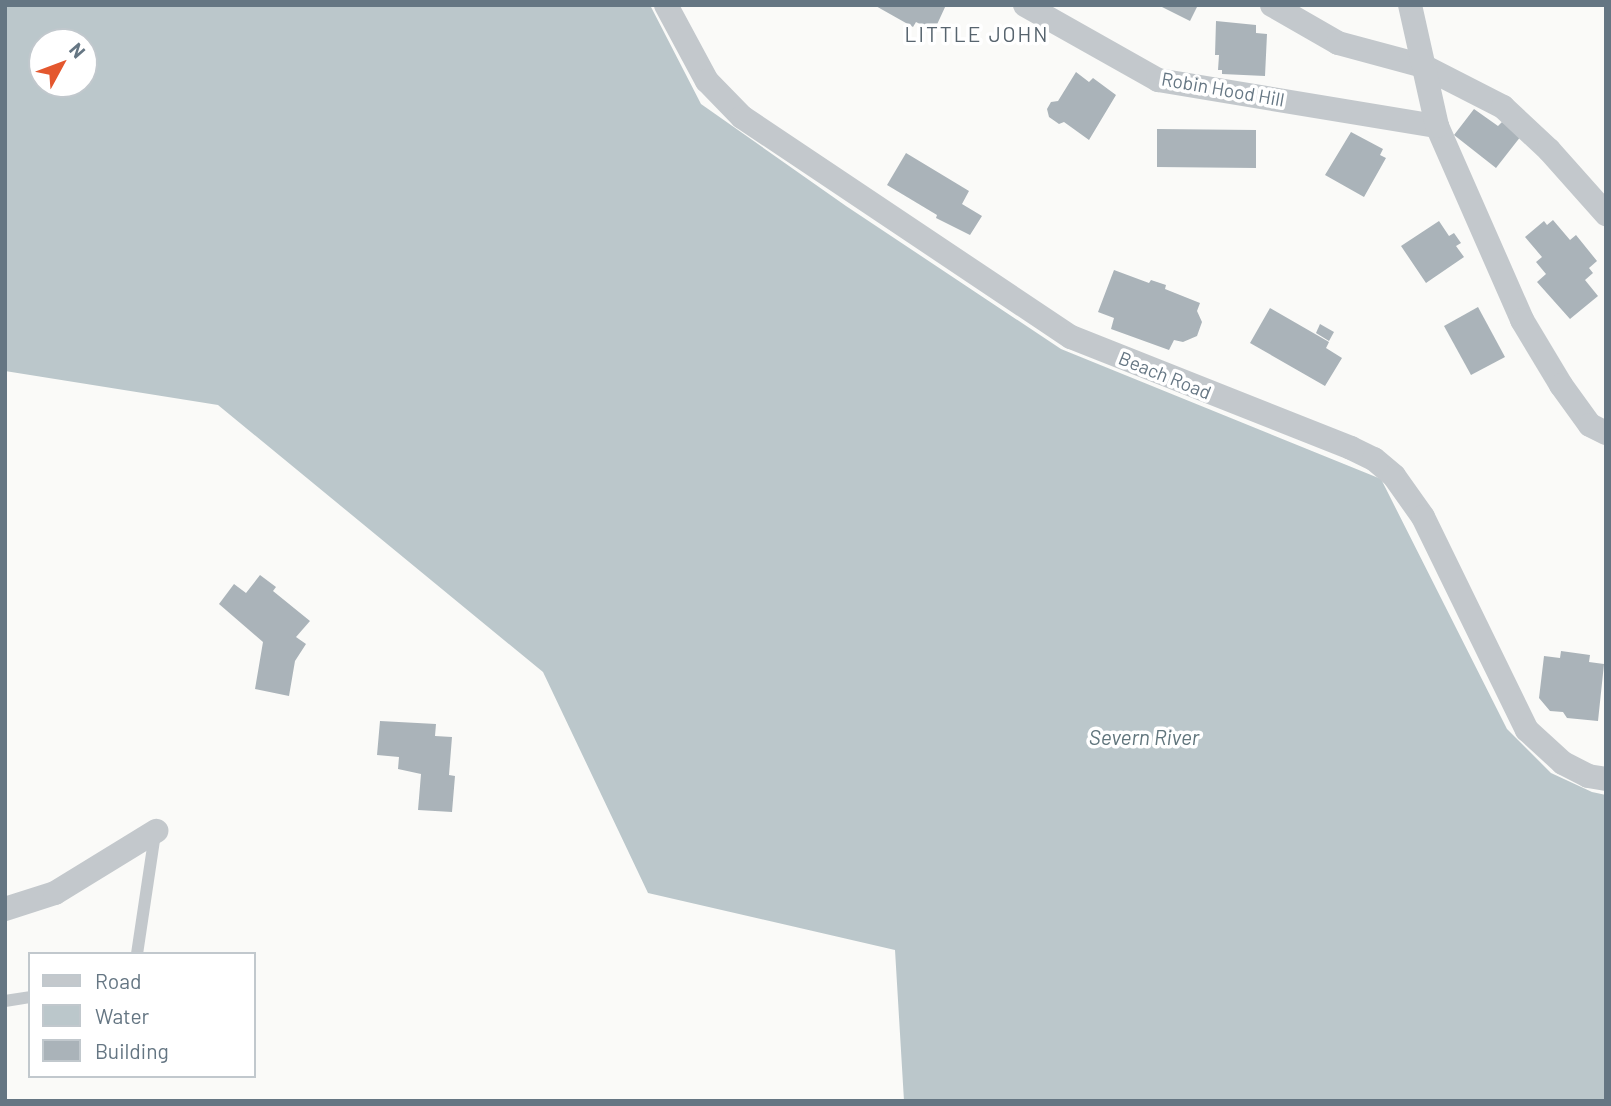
<!DOCTYPE html>
<html>
<head>
<meta charset="utf-8">
<style>
  body { margin:0 }
  #map { position:relative; width:1611px; height:1106px; overflow:hidden; background:#fafaf8; font-family:Barlow,sans-serif }
  div>[style] { position:absolute }
  .water>* { inset:0; background:#bbc7cb }
  .building>* { inset:0; background:#aab3b9 }
  .lane>* { height:12px; margin:-6px; padding:0 6px; transform-origin:6px; border-radius:6px; background:#c3c8cc }
  .street>* { height:24px; margin:-12px; padding:0 12px; transform-origin:12px; border-radius:12px; background:#c3c8cc }
  span { translate:-50% -50%; white-space:nowrap; text-align:center; line-height:1.15; -webkit-text-stroke:7px #fff; paint-order:stroke }
  .street-label { font-size:19px; color:#657683 }
  .neighbourhood-label { font-size:21px; color:#57646e; letter-spacing:2px }
  .water-label { font-size:21px; color:#60757c; font-style:italic }
  .frame { position:absolute; inset:0; border:7px solid #657683; pointer-events:none }
  .legend { position:absolute; left:28px; top:952px; width:228px; height:126px; box-sizing:border-box; background:#fff; border:2px solid #c1c8cd; margin:0; padding:9px 12px; list-style:none; font-size:21px; color:#657683 }
  .legend li { display:flex; align-items:center; gap:14px; height:35px }
  .legend b { width:35px; border:2px solid #c1c8cd }
  .north { position:absolute; left:28px; top:28px; width:70px; height:70px; box-sizing:border-box; background:#fff; border:2px solid #c1c8cd; border-radius:50%; rotate:49deg; font-size:19px; font-weight:700; line-height:28px; text-align:center; color:#657683 }
  .north::after { content:''; display:block; margin:auto; width:24px; height:32px; background:#e4572e; clip-path:polygon(50% 0,100% 100%,50% 72%,0 100%) }
</style>
</head>
<body>
<div id="map">
  <div class="water">
    <i style="clip-path:polygon(evenodd,5px 5px,650px 5px,701px 104px,846px 206px,1061px 349px,1381px 479px,1507px 729px,1551px 773px,1592px 792px,1606px 795px,1606px 1101px,904px 1101px,895px 950px,648px 893px,543px 672px,218px 405px,5px 371px,5px 5px,42px 42px,84px 42px,84px 84px,42px 84px,42px 42px)"></i>
  </div>
  <div class="building">
    <i style="clip-path:polygon(874px 5px,946px 5px,934px 31px,916px 22px,913px 27px)"></i>
    <i style="clip-path:polygon(1158px 5px,1198px 5px,1190px 21px)"></i>
    <i style="clip-path:polygon(1216px 21px,1256px 25px,1256px 33px,1267px 34px,1265px 76px,1222px 74px,1222px 70px,1218px 70px,1219px 55px,1215px 55px)"></i>
    <i style="clip-path:polygon(1076px 72px,1089px 82px,1093px 78px,1116px 95px,1089px 140px,1064px 122px,1059px 124px,1049px 117px,1047px 109px,1051px 102px,1058px 101px)"></i>
    <i style="clip-path:polygon(1474px 109px,1498px 126px,1502px 122px,1521px 136px,1496px 168px,1454px 135px)"></i>
    <i style="clip-path:polygon(1157px 129px,1256px 130px,1256px 168px,1157px 167px)"></i>
    <i style="clip-path:polygon(1351px 132px,1383px 149px,1380px 155px,1386px 158px,1364px 197px,1325px 175px)"></i>
    <i style="clip-path:polygon(906px 153px,969px 191px,962px 204px,982px 216px,970px 235px,936px 218px,937px 215px,887px 185px)"></i>
    <i style="clip-path:polygon(1553px 220px,1570px 240px,1576px 235px,1597px 261px,1589px 268px,1593px 273px,1585px 280px,1598px 296px,1570px 319px,1537px 282px,1546px 274px,1536px 262px,1542px 257px,1525px 237px,1544px 221px,1547px 225px)"></i>
    <i style="clip-path:polygon(1439px 221px,1449px 236px,1454px 233px,1461px 243px,1456px 246px,1464px 257px,1426px 283px,1401px 246px)"></i>
    <i style="clip-path:polygon(1114px 270px,1149px 283px,1151px 280px,1166px 285px,1165px 289px,1200px 303px,1197px 311px,1202px 322px,1197px 336px,1183px 342px,1174px 340px,1169px 350px,1111px 329px,1114px 318px,1098px 312px)"></i>
    <i style="clip-path:polygon(1478px 307px,1505px 357px,1471px 375px,1444px 326px)"></i>
    <i style="clip-path:polygon(1270px 308px,1329px 342px,1326px 348px,1342px 358px,1325px 386px,1250px 343px)"></i>
    <i style="clip-path:polygon(1320px 324px,1334px 332px,1329px 341px,1316px 333px)"></i>
    <i style="clip-path:polygon(260px 575px,276px 587px,273px 591px,310px 621px,296px 637px,306px 644px,295px 661px,289px 696px,255px 689px,263px 642px,219px 604px,234px 584px,246px 593px)"></i>
    <i style="clip-path:polygon(1561px 651px,1590px 655px,1589px 662px,1604px 664px,1598px 721px,1567px 718px,1563px 712px,1550px 711px,1539px 698px,1544px 656px,1560px 658px)"></i>
    <i style="clip-path:polygon(380px 721px,436px 724px,435px 736px,452px 737px,449px 775px,455px 776px,452px 812px,418px 810px,421px 774px,398px 769px,399px 757px,377px 755px)"></i>
  </div>
  <div class="lane">
    <i style="left:137px;top:954px;width:122px;rotate:-81.5deg"></i>
    <i style="left:5px;top:1001px;width:25px;rotate:-9deg"></i>
  </div>
  <div class="street">
    <i style="left:666px;top:5px;width:86px;rotate:61.7deg"></i>
    <i style="left:707px;top:81px;width:50px;rotate:45.8deg"></i>
    <i style="left:742px;top:117px;width:396px;rotate:33.8deg"></i>
    <i style="left:1071px;top:337px;width:301px;rotate:21.6deg"></i>
    <i style="left:1351px;top:448px;width:25px;rotate:26deg"></i>
    <i style="left:1374px;top:459px;width:26px;rotate:40deg"></i>
    <i style="left:1394px;top:476px;width:50px;rotate:54.7deg"></i>
    <i style="left:1423px;top:517px;width:237px;rotate:64deg"></i>
    <i style="left:1527px;top:730px;width:49px;rotate:42.5deg"></i>
    <i style="left:1563px;top:763px;width:28px;rotate:27deg"></i>
    <i style="left:1588px;top:776px;width:18px;rotate:9deg"></i>
    <i style="left:1025px;top:5px;width:153px;rotate:29.4deg"></i>
    <i style="left:1158px;top:80px;width:283px;rotate:9.4deg"></i>
    <i style="left:1437px;top:126px;width:212px;rotate:66.3deg"></i>
    <i style="left:1522px;top:320px;width:76px;rotate:59deg"></i>
    <i style="left:1561px;top:385px;width:49px;rotate:54.1deg"></i>
    <i style="left:1590px;top:425px;width:18px;rotate:27deg"></i>
    <i style="left:1272px;top:5px;width:76px;rotate:29.9deg"></i>
    <i style="left:1338px;top:43px;width:88px;rotate:15.1deg"></i>
    <i style="left:1423px;top:66px;width:90px;rotate:27.1deg"></i>
    <i style="left:1503px;top:107px;width:63px;rotate:43.1deg"></i>
    <i style="left:1549px;top:150px;width:86px;rotate:48.3deg"></i>
    <i style="left:1410px;top:5px;width:124px;rotate:77.4deg"></i>
    <i style="left:5px;top:909px;width:52px;rotate:-17.7deg"></i>
    <i style="left:55px;top:893px;width:119px;rotate:-31.5deg"></i>
  </div>
  <div class="street-label">
    <span style="left:1223px;top:89px;rotate:10deg">Robin Hood Hill</span>
    <span style="left:1165px;top:375px;rotate:22deg">Beach Road</span>
  </div>
  <div class="neighbourhood-label">
    <span style="left:977px;top:34px">LITTLE JOHN</span>
  </div>
  <div class="water-label">
    <span style="left:1144px;top:737px">Severn River</span>
  </div>
  <div class="frame"></div>
  <ul class="legend">
  <li><b style="height:9px;background:#c3c8cc"></b>Road</li>
  <li><b style="height:19px;background:#bbc7cb"></b>Water</li>
  <li><b style="height:19px;background:#aab3b9"></b>Building</li>
  </ul>
  <div class="north">N</div>
</div>
</body>
</html>
